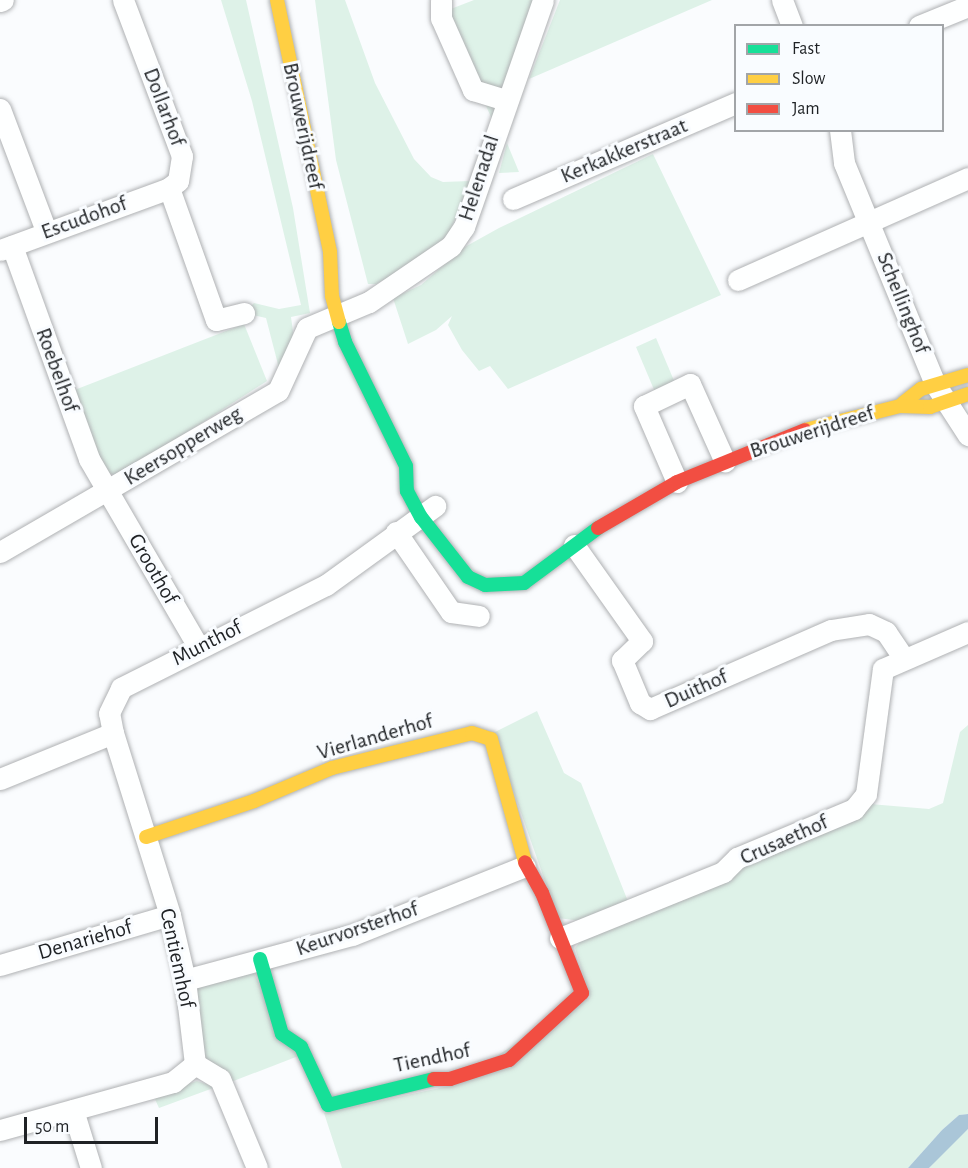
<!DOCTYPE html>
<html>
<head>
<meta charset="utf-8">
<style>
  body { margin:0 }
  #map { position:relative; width:968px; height:1168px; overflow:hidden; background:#fafcfe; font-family:"Alegreya Sans",sans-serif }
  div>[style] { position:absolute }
  .green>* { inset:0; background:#def2e8 }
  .water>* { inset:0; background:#aac6d8 }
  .roads { filter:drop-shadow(0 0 2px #afb1b3) drop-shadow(0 0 2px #afb1b3) }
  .street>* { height:21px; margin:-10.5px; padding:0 10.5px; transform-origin:10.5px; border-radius:10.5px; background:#feffff }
  .fast>* { height:14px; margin:-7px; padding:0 7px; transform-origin:7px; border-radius:7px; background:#16e098 }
  .slow>* { height:14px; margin:-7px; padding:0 7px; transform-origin:7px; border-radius:7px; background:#ffcf43 }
  .jam>* { height:14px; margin:-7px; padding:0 7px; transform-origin:7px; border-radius:7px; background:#f24e42 }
  span { translate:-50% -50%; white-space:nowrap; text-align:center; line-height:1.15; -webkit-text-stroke:6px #f9fcff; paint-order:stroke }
  .street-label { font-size:22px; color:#1f2225 }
  .legend { position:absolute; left:734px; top:24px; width:210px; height:108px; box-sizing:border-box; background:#f9fcff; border:2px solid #a2a5a8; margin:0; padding:8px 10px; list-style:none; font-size:18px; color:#1f2225 }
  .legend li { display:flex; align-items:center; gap:12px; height:30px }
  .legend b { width:30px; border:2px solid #a2a5a8 }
  .scale { position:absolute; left:24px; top:1117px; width:134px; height:27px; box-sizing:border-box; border:3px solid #1f2225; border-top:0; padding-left:8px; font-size:18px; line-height:21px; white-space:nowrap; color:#1f2225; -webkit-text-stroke:4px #f9fcff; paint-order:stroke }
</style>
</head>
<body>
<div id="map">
  <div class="green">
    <i style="clip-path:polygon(221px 0,246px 0,293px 208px,310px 313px,291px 317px,294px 339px,281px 376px,266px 318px,244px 313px,254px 303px,279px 309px,301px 305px,252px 101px)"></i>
    <i style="clip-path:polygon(315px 0,345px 0,375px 83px,414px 159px,431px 177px,443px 182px,470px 181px,450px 232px,423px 259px,376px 284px,368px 284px,336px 160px)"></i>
    <i style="clip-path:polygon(474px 0,537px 0,492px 119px,443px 12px)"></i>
    <i style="clip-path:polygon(560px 0,712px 0,529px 79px)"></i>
    <i style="clip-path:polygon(507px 143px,519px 172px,499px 173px)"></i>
    <i style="clip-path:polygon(653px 154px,721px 295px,508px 389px,490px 366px,479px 371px,462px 350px,448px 325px,452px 316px,436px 330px,408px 344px,393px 298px,421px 285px,463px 248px,499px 228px)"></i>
    <i style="clip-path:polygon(244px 324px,267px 381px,119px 476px,105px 472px,72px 391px)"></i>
    <i style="clip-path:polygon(656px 338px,675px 383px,655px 392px,636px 347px)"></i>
    <i style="clip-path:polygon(537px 711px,564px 773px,581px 783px,629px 904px,581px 921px,558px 918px,493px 733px)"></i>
    <i style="clip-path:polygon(968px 725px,968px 1114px,959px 1115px,942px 1130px,908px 1168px,342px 1168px,324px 1113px,449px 1086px,590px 997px,575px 948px,580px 942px,733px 876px,736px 868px,870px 804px,929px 809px,943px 803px,960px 732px)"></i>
    <i style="clip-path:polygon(251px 969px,301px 1055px,231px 1082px,202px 1058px,196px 988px)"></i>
    <i style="clip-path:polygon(197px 1081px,216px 1087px,159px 1108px,153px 1095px)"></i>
    <i style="clip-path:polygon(968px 1129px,968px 1168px,929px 1168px,947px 1148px)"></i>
  </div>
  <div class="water">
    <i style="clip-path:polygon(968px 1114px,968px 1129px,929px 1168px,908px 1168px,942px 1130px,959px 1115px)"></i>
  </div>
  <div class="roads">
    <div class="street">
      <i style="left:123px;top:0;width:167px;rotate:69.3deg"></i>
      <i style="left:182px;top:156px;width:25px;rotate:99deg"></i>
      <i style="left:178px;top:181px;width:11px;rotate:142deg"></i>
      <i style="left:169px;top:188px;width:140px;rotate:70.4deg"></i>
      <i style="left:216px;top:320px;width:29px;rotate:-14deg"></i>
      <i style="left:441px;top:0;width:18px;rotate:90deg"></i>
      <i style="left:441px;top:18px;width:79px;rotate:66deg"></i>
      <i style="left:473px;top:90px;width:34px;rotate:17deg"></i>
      <i style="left:782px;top:0;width:28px;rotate:69deg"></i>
      <i style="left:0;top:1px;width:3px;rotate:-18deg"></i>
      <i style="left:919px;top:26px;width:53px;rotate:-22.2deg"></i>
      <i style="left:0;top:109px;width:130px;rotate:69.3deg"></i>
      <i style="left:840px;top:130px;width:33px;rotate:83deg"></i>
      <i style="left:844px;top:163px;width:239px;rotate:67.6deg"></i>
      <i style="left:935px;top:384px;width:61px;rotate:57.1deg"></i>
      <i style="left:513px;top:199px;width:243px;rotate:-23.3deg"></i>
      <i style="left:12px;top:246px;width:226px;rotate:70.1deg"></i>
      <i style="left:89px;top:459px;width:216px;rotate:59.8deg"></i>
      <i style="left:0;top:250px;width:180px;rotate:-20.1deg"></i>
      <i style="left:738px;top:280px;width:252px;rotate:-23.9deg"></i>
      <i style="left:677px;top:482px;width:83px;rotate:-113.5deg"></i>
      <i style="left:644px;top:406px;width:51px;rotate:-25.6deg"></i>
      <i style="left:690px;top:384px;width:85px;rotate:65.8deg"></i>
      <i style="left:396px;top:532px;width:97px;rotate:55.5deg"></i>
      <i style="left:451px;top:612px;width:28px;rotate:8deg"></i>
      <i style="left:574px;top:545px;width:118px;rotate:54.7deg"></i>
      <i style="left:642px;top:641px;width:28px;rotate:136deg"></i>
      <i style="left:622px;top:660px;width:47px;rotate:67.3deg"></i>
      <i style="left:640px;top:703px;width:12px;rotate:31deg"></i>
      <i style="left:650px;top:709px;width:197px;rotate:-23.6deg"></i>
      <i style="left:831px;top:630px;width:38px;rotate:-9deg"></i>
      <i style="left:869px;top:624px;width:19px;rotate:25deg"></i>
      <i style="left:886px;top:632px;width:30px;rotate:56deg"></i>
      <i style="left:0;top:552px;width:321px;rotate:-30.1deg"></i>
      <i style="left:278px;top:391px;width:69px;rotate:-65.3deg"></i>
      <i style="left:307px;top:328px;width:67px;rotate:-22.8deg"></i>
      <i style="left:369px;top:302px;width:99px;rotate:-34.3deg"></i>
      <i style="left:451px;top:246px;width:23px;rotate:-56deg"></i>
      <i style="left:464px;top:227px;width:240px;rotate:-70.8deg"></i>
      <i style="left:113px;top:733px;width:191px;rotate:72.6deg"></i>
      <i style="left:170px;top:915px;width:67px;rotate:77deg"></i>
      <i style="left:185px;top:980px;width:85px;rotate:83.2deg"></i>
      <i style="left:195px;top:1064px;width:29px;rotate:31deg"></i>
      <i style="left:220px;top:1079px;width:96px;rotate:67.4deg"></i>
      <i style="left:0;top:779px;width:122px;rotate:-22.2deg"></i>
      <i style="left:113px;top:733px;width:20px;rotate:-101deg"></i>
      <i style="left:109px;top:713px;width:28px;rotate:-64deg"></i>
      <i style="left:121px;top:688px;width:229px;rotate:-26.7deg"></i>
      <i style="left:326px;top:585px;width:135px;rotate:-35.9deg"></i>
      <i style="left:560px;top:938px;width:176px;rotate:-22deg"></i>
      <i style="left:723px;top:872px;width:20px;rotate:-45deg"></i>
      <i style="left:737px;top:858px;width:127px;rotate:-22.7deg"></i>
      <i style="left:854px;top:809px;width:19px;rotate:-51deg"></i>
      <i style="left:866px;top:794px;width:126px;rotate:-82.3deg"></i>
      <i style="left:883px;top:669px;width:93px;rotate:-23.5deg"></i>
      <i style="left:0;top:965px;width:177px;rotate:-16.4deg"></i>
      <i style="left:185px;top:980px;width:173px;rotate:-15.1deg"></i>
      <i style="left:352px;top:935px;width:186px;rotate:-21.7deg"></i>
      <i style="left:73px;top:1110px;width:61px;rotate:72.8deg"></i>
      <i style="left:0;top:1130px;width:180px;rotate:-15.5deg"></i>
      <i style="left:173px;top:1082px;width:28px;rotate:-39deg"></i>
    </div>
    <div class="fast">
      <i style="left:339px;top:322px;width:21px;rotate:73deg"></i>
      <i style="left:345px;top:342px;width:138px;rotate:63.8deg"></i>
      <i style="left:406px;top:466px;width:25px;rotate:88deg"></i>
      <i style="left:407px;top:491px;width:30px;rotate:62deg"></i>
      <i style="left:421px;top:517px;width:76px;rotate:51.9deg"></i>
      <i style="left:468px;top:577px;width:19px;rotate:25deg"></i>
      <i style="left:485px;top:585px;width:39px;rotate:-3deg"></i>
      <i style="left:524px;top:583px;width:92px;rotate:-36.6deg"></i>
      <i style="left:260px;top:959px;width:78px;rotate:73.7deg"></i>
      <i style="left:282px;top:1034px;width:23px;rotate:34deg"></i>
      <i style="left:301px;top:1047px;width:64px;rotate:65deg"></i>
      <i style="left:328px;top:1105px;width:109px;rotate:-13.8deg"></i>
    </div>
    <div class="slow">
      <i style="left:277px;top:0;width:258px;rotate:78.1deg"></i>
      <i style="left:330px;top:252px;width:44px;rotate:87.4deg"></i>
      <i style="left:332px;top:296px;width:27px;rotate:75deg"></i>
      <i style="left:903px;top:403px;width:23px;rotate:-38deg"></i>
      <i style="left:921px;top:389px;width:49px;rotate:-16.6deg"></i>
      <i style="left:805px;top:430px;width:98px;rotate:-14.2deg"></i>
      <i style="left:900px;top:406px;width:30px;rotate:2deg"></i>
      <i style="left:930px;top:407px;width:40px;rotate:-18.9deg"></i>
      <i style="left:146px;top:837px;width:114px;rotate:-18.4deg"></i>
      <i style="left:254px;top:801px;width:85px;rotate:-22.9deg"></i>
      <i style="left:332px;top:768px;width:144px;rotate:-14deg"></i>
      <i style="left:472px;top:733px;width:20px;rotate:18deg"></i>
      <i style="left:491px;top:739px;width:128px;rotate:74.5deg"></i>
    </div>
    <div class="jam">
      <i style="left:598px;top:528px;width:91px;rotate:-30.2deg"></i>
      <i style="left:677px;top:482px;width:138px;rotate:-22.1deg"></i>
      <i style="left:434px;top:1079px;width:16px"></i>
      <i style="left:450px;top:1079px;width:62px;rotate:-17.9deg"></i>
      <i style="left:509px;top:1060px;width:99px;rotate:-42.5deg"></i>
      <i style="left:582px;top:993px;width:108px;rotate:-111.8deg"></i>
      <i style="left:542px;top:893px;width:35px;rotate:-119deg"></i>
    </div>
  </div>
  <div class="street-label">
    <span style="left:164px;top:107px;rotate:69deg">Dollarhof</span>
    <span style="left:303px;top:126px;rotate:78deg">Brouwerijdreef</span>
    <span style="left:624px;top:151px;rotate:-23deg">Kerkakkerstraat</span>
    <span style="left:479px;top:178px;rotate:-72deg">Helenadal</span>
    <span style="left:84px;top:218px;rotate:-20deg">Escudohof</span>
    <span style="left:903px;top:303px;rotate:68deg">Schellinghof</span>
    <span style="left:57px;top:370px;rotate:70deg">Roebelhof</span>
    <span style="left:812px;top:432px;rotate:-18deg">Brouwerijdreef</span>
    <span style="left:183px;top:446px;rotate:-31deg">Keersopperweg</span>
    <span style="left:153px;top:569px;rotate:60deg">Groothof</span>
    <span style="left:207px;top:643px;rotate:-27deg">Munthof</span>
    <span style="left:696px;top:689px;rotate:-24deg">Duithof</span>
    <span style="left:375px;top:737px;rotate:-16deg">Vierlanderhof</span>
    <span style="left:784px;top:840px;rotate:-24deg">Crusaethof</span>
    <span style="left:357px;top:929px;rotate:-19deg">Keurvorsterhof</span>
    <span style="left:85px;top:940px;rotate:-16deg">Denariehof</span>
    <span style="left:177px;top:958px;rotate:78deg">Centiemhof</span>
    <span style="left:432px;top:1058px;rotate:-12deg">Tiendhof</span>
  </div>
  <ul class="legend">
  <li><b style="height:8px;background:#16e098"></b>Fast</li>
  <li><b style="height:8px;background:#ffcf43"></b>Slow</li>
  <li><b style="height:8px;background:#f24e42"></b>Jam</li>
  </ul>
  <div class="scale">50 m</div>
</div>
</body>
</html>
